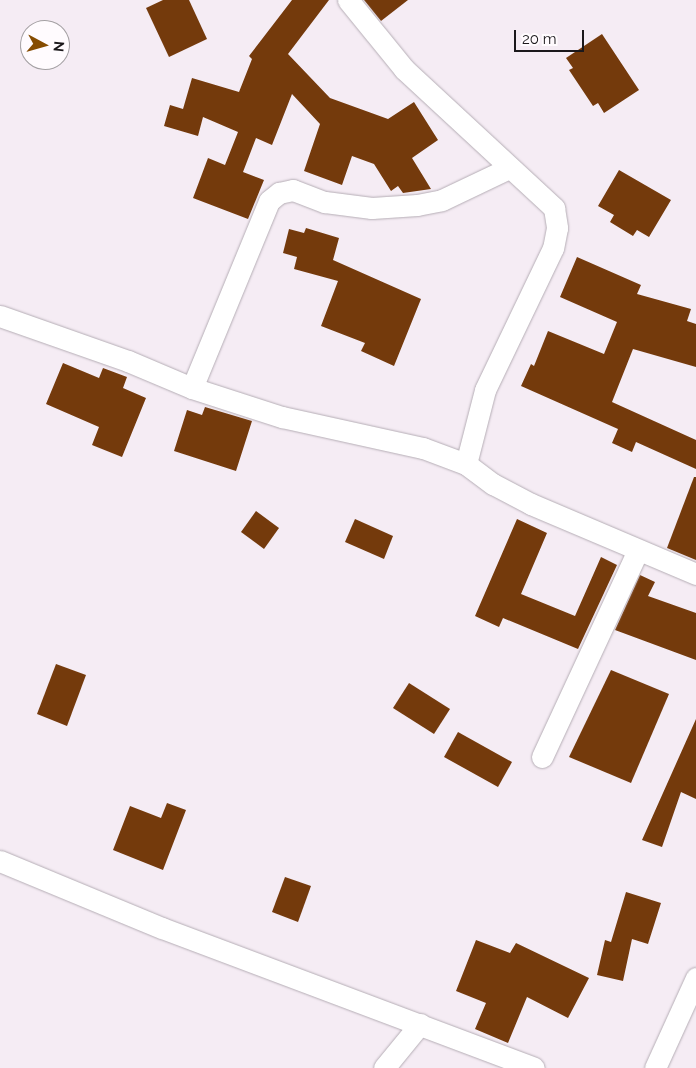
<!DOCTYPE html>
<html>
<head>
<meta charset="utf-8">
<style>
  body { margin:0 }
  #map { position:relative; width:696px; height:1068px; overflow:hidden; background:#f5ecf4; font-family:Raleway,sans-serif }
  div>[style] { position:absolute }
  .building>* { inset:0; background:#743a0c }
  .roads { filter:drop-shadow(0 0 1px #b5adb5) drop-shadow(0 0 1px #b5adb5) }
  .minor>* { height:21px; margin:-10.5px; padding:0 10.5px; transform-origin:10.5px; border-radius:10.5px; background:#fff }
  span { translate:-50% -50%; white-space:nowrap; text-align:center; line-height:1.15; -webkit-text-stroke:5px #fffbfe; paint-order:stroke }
  .north { position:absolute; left:20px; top:20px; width:50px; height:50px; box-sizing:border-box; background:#fffbfe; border:1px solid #a4a0a3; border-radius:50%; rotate:96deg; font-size:14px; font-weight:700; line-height:20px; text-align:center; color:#1b181b }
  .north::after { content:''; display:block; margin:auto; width:18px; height:22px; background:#864c01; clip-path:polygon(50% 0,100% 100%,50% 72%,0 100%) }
  .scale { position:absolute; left:514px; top:30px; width:70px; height:22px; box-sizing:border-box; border:2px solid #1b181b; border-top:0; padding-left:6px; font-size:15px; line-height:18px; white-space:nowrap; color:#1b181b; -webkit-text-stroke:4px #fffbfe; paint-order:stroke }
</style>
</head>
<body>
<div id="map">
  <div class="building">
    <i style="clip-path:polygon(163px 0,189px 0,207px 39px,169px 57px,146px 8px)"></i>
    <i style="clip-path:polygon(292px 0,329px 0,288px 54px,330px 98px,388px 119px,414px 102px,438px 140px,412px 158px,431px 189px,403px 193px,398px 186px,391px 191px,374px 164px,352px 156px,342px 185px,304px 171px,320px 124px,292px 94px,272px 145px,256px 138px,243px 172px,264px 180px,248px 219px,193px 198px,208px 158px,225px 165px,238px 132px,203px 117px,198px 136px,164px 126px,170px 105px,183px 109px,192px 78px,239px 92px,252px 59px,249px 56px)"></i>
    <i style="clip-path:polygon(364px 0,408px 0,381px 21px)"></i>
    <i style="clip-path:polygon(602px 34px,639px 90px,604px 113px,598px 103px,593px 106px,569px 70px,573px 68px,566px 58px)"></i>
    <i style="clip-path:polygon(619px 170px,671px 200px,649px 237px,637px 230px,633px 236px,610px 222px,614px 215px,598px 206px)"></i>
    <i style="clip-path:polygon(306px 228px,339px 238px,333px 260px,421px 299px,394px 366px,361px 351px,365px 343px,321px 326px,338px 281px,294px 269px,297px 257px,283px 253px,289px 229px,304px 233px)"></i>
    <i style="clip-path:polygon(577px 257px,641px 285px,637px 294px,691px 309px,687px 321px,696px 324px,696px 367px,633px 349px,612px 402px,696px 440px,696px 469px,636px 442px,632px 452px,612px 443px,618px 429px,521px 386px,531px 364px,534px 366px,548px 331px,604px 354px,617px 322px,560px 297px)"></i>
    <i style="clip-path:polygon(63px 363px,99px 378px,103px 368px,127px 377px,123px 388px,146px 398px,122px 457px,92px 445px,99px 427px,46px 404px)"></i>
    <i style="clip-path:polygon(205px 407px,252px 421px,236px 471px,174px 451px,187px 410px,202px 415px)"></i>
    <i style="clip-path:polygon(694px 477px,696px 477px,696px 560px,667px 548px)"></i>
    <i style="clip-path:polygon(256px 511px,279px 528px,264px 549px,241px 532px)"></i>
    <i style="clip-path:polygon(355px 519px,393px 536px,384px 559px,345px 542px)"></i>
    <i style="clip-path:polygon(517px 519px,547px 533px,521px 594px,575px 616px,601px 557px,617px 565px,578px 649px,503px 618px,499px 627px,475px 616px)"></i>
    <i style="clip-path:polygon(640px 575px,655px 582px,648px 596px,696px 613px,696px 660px,615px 630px)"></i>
    <i style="clip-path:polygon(56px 664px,86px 675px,67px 726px,37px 714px)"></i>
    <i style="clip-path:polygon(611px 670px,669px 694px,631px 783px,569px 757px)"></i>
    <i style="clip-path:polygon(409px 683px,450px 709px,434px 734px,393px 708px)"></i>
    <i style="clip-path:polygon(696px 719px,696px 799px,681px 792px,662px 847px,642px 840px)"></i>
    <i style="clip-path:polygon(458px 732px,512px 762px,498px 787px,444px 757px)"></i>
    <i style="clip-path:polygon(167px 803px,186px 810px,163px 870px,113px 850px,130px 806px,161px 818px)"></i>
    <i style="clip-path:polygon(285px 877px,311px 886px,298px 922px,272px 912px)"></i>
    <i style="clip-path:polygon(626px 892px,661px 903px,648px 944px,632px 939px,623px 981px,597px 975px,605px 940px,611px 942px)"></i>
    <i style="clip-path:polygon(476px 940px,510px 953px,516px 943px,589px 978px,568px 1018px,527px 997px,508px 1043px,475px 1029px,486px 1003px,456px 991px)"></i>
  </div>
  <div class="roads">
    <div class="minor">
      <i style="left:348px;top:0;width:89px;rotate:50.9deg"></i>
      <i style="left:404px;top:69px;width:205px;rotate:42.8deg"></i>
      <i style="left:554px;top:208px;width:20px;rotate:81deg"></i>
      <i style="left:557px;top:228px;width:20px;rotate:101deg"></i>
      <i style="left:553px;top:248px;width:157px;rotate:115.6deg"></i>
      <i style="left:485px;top:390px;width:76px;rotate:104.4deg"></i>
      <i style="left:0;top:316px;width:136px;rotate:19.4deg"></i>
      <i style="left:128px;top:361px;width:69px;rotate:22.9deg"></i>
      <i style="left:192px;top:388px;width:95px;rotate:17.9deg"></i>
      <i style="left:282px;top:417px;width:144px;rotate:12.4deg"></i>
      <i style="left:423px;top:448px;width:46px;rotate:20.4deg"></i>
      <i style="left:466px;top:464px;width:34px;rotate:37deg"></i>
      <i style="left:493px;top:484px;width:43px;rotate:27.8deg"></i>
      <i style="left:531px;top:504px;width:179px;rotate:23deg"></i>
      <i style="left:192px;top:388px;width:202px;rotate:-67.6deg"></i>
      <i style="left:269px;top:201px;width:13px;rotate:-39deg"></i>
      <i style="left:279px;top:193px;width:14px;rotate:-12deg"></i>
      <i style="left:293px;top:190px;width:34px;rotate:21deg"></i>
      <i style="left:325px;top:202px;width:47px;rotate:7.3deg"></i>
      <i style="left:372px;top:208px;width:45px;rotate:-3.8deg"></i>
      <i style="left:417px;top:205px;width:25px;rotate:-11deg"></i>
      <i style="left:442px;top:200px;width:74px;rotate:-25.5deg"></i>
      <i style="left:542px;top:757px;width:226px;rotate:-65.1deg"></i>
      <i style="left:0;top:861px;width:175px;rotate:22.5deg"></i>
      <i style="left:162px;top:928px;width:397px;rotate:20.6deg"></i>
      <i style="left:384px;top:1068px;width:57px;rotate:-50.7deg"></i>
      <i style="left:655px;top:1068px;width:99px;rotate:-65.5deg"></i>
    </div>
  </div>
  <div class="north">N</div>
  <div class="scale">20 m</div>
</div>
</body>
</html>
